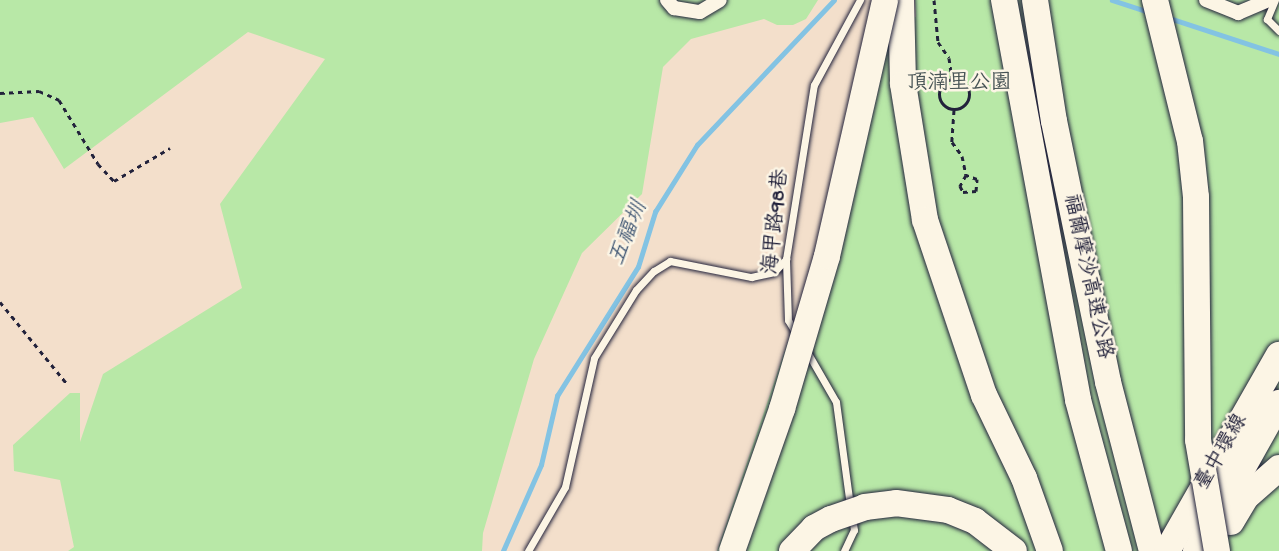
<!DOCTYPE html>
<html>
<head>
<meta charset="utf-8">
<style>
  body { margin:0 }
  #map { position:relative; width:1279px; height:551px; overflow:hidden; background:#f3dfcb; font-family:"Gochi Hand","LXGW WenKai TC",sans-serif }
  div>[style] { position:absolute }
  .green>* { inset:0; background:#b8e8a7 }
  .stream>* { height:4.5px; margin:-2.25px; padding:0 2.25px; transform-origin:2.25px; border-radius:2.25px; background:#83c3e3 }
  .path>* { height:3px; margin-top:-1.5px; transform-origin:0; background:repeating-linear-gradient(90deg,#22223b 0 4.5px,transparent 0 9px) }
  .path>.ring { margin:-1.5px; padding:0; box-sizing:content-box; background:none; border:3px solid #22223b; border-radius:50% }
  .roads { filter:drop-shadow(0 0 2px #22223b) drop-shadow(0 0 2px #22223b) }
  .lane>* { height:7px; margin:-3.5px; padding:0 3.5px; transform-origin:3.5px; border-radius:3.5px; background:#fcf5e5 }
  .street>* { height:14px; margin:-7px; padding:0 7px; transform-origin:7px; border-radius:7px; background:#fcf5e5 }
  .highway>* { height:26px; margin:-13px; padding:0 13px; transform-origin:13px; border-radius:13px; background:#fcf5e5 }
  .bridges { filter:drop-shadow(0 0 2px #22223b) drop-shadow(0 0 2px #22223b) }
  .highway-bridge>* { height:26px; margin:-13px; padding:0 13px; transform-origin:13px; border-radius:13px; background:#fcf5e5 }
  span { translate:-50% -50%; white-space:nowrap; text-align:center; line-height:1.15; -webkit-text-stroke:5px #fcf5e5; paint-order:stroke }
  .park-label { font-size:21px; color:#485456 }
  .street-label { font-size:21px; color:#22223b }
  .water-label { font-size:22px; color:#445a76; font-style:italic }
</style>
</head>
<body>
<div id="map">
  <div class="green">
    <i style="clip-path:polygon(0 0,818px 0,806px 19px,793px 25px,777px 25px,764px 19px,691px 39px,663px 67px,642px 194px,582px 253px,534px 359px,483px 533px,482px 551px,68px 551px,74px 547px,60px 480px,14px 471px,13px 445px,70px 393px,80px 393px,80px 442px,103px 374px,242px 288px,220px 204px,325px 59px,248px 32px,64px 169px,33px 117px,0 123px)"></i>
    <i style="clip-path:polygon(915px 0,1279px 0,1279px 551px,717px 551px,831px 214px,875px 2px,916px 17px)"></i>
  </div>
  <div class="stream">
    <i style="left:1112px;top:0;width:39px;rotate:18deg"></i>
    <i style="left:1169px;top:18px;width:116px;rotate:18.1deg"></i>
    <i style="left:503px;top:551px;width:94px;rotate:-66.2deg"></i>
    <i style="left:541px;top:465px;width:71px;rotate:-76.9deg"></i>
    <i style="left:557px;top:396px;width:152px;rotate:-57.9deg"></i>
    <i style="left:638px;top:267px;width:58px;rotate:-72.8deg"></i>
    <i style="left:655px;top:212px;width:79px;rotate:-57.9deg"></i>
    <i style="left:697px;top:145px;width:199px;rotate:-46.6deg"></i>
  </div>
  <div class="path">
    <i style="left:934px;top:0;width:42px;rotate:84.6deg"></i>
    <i style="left:938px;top:42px;width:19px;rotate:55deg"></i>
    <i style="left:949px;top:58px;width:22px;rotate:82deg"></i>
    <i class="ring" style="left:939px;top:79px;width:27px;height:27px"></i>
    <i style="left:0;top:93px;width:39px;rotate:-3deg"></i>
    <i style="left:39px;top:91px;width:22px;rotate:24deg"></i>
    <i style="left:59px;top:100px;width:75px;rotate:58.6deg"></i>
    <i style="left:98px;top:164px;width:23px;rotate:47deg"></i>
    <i style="left:114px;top:181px;width:65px;rotate:-30.5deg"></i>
    <i style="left:954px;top:110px;width:32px;rotate:94deg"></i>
    <i style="left:952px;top:142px;width:17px;rotate:54deg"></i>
    <i style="left:962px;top:156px;width:19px;rotate:78deg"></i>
    <i style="left:966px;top:175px;width:13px;rotate:119deg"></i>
    <i style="left:960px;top:186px;width:7px;rotate:63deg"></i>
    <i style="left:963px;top:192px;width:13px;rotate:-4deg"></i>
    <i style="left:976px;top:191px;width:12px;rotate:-85deg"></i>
    <i style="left:977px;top:179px;width:12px;rotate:-160deg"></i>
    <i style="left:0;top:302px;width:107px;rotate:50.7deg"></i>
  </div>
  <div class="roads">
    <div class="lane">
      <i style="left:1275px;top:0;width:21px;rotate:113deg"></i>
      <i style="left:1267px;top:19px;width:17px;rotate:45deg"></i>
      <i style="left:797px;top:335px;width:17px;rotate:-121deg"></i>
      <i style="left:788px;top:320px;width:61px;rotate:-91.9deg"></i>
      <i style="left:786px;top:259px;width:176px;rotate:-80.9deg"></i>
      <i style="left:814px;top:85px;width:97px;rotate:-61.6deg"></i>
      <i style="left:806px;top:350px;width:60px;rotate:60deg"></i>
      <i style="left:836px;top:402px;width:105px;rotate:82.3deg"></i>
      <i style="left:528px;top:551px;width:74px;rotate:-60deg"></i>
      <i style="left:565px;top:487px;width:132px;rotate:-77.3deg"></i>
      <i style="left:594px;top:358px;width:80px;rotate:-58.3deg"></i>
      <i style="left:636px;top:290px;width:26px;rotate:-47deg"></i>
      <i style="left:654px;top:271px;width:19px;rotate:-32deg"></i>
      <i style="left:670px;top:261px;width:83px;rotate:11.2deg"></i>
      <i style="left:751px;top:277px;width:24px;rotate:-12deg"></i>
      <i style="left:774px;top:272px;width:18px;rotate:-47deg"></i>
      <i style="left:844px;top:551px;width:23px;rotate:-65deg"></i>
      <i style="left:854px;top:530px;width:13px;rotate:-99deg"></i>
    </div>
    <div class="street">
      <i style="left:667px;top:0;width:11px;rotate:49deg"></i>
      <i style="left:674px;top:8px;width:26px;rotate:9deg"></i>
      <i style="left:700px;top:12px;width:23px;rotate:-31deg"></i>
      <i style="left:1206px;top:0;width:35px;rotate:22deg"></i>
      <i style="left:1238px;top:13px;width:33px;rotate:-23deg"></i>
    </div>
    <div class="highway">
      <i style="left:901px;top:0;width:84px;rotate:88.6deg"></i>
      <i style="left:903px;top:84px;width:138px;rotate:80.8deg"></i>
      <i style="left:925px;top:220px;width:185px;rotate:71.4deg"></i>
      <i style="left:984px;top:395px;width:92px;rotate:64.3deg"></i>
      <i style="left:1024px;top:478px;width:77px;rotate:70.4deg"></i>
      <i style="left:1004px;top:0;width:407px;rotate:79.5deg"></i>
      <i style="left:1078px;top:400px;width:156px;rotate:74.8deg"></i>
      <i style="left:1035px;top:0;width:122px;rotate:81.1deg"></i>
      <i style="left:1054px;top:121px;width:267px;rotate:78.3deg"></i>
      <i style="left:1108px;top:382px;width:175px;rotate:75.4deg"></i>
      <i style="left:1231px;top:522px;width:29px;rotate:-59deg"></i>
      <i style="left:1246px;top:497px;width:44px;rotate:-41.3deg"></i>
      <i style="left:1167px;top:551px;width:226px;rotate:-60.3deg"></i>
      <i style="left:1196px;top:551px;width:170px;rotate:-60.7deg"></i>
    </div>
  </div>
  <div class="bridges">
    <div class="highway-bridge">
      <i style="left:1155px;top:0;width:145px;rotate:76.1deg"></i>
      <i style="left:1190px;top:141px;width:56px;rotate:83.9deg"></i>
      <i style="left:1196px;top:197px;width:243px;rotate:89.5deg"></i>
      <i style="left:1198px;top:440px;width:113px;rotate:80.3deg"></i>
      <i style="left:732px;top:551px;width:151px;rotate:-70.6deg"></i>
      <i style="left:782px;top:409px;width:159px;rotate:-73.6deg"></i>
      <i style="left:827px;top:256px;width:262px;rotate:-77.2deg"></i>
      <i style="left:792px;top:551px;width:32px;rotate:-46deg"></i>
      <i style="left:814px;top:528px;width:19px;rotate:-28deg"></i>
      <i style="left:831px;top:519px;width:36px;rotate:-19deg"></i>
      <i style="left:865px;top:507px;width:31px;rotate:-7deg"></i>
      <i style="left:896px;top:503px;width:52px;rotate:7.7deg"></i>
      <i style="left:948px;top:510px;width:29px;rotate:22deg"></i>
      <i style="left:975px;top:521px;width:49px;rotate:37.6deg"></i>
    </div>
  </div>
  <div class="park-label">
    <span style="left:959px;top:85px">頂湳里公園</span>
  </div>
  <div class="street-label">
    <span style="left:778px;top:222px;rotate:-84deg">海甲路98巷</span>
    <span style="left:1086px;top:277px;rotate:78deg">福爾摩沙高速公路</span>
    <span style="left:1223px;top:453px;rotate:-60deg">臺中環線</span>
  </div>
  <div class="water-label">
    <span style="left:630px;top:234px;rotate:-68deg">五福圳</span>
  </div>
</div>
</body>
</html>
